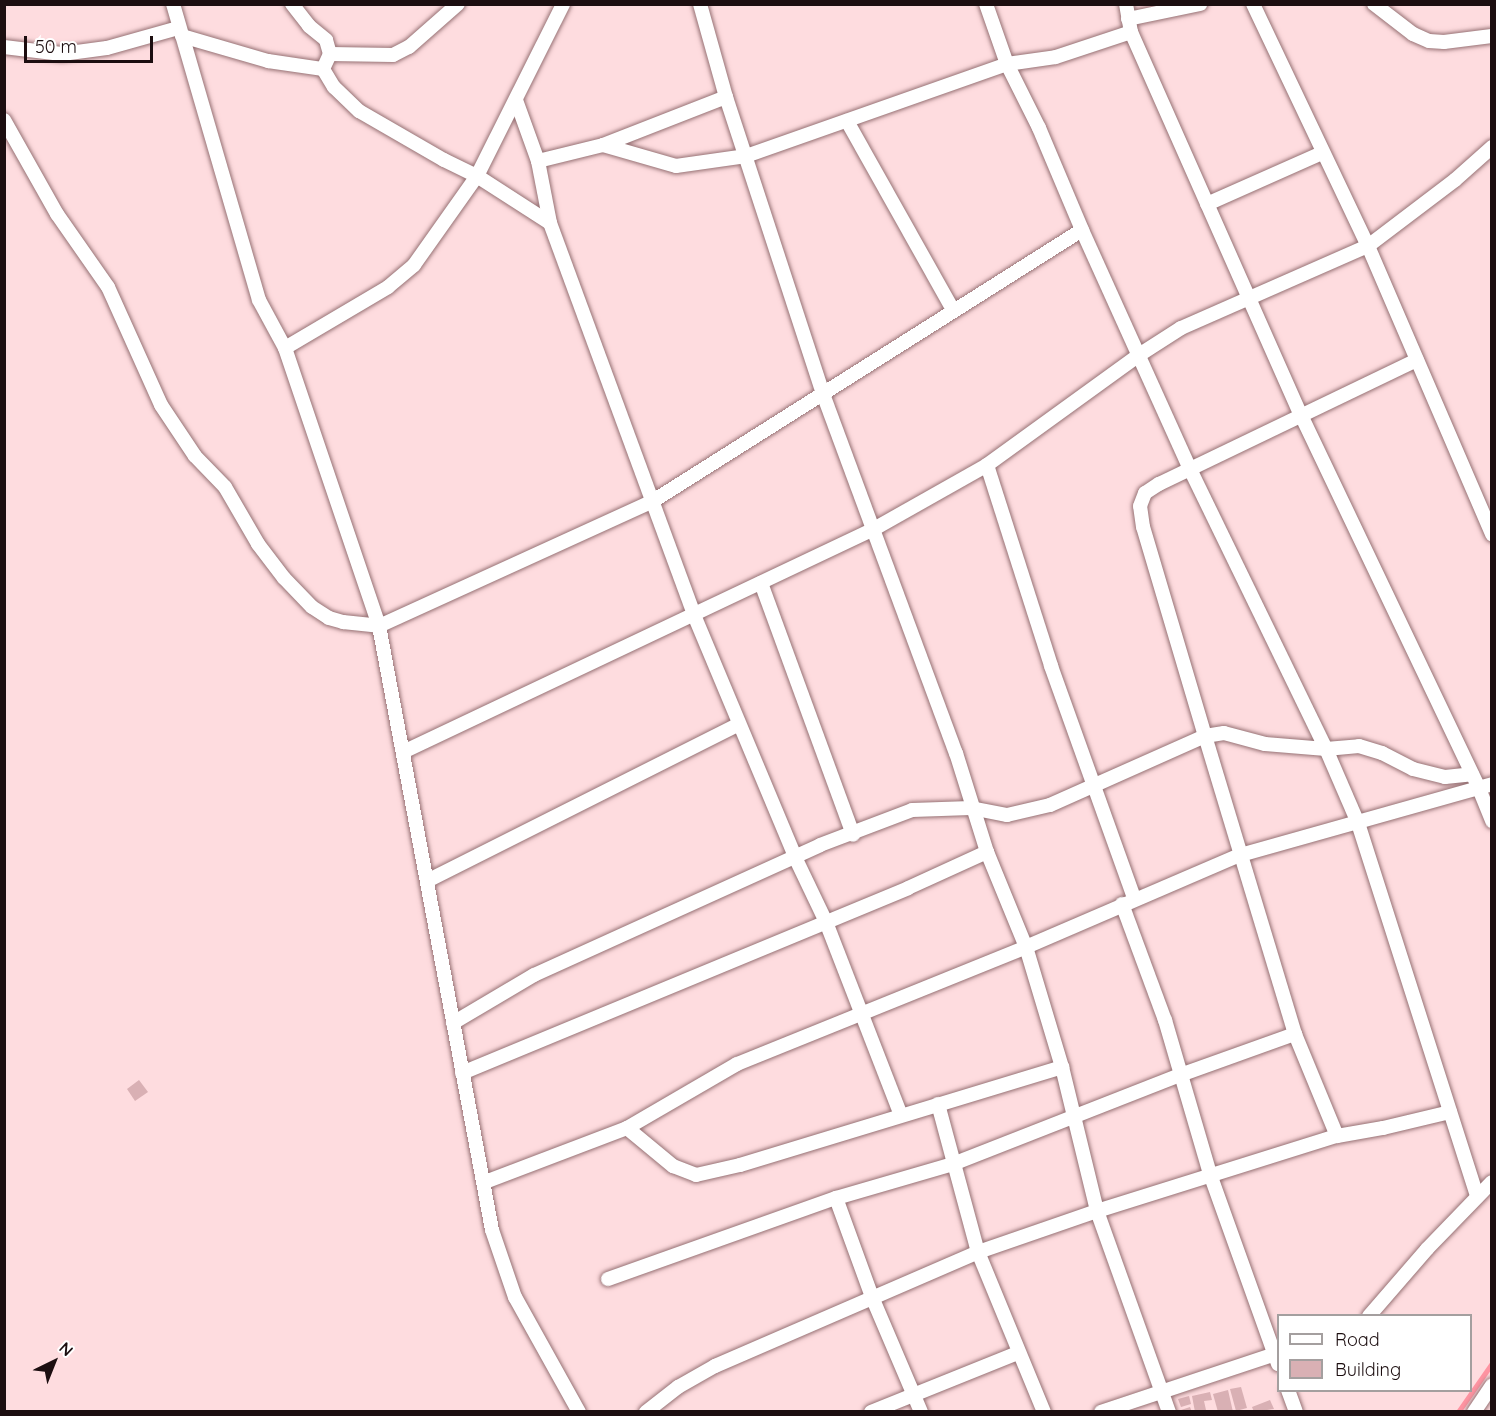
<!DOCTYPE html>
<html>
<head>
<meta charset="utf-8">
<style>
  body { margin:0 }
  #map { position:relative; width:1496px; height:1416px; overflow:hidden; background:#fedcdf; font-family:Quicksand,sans-serif }
  div>[style] { position:absolute }
  .stream>* { height:5px; margin:-2.5px; padding:0 2.5px; transform-origin:2.5px; border-radius:2.5px; background:#fe94a2 }
  .building>* { inset:0; background:#d9b0b4 }
  .roads { filter:drop-shadow(0 0 2px #967174) drop-shadow(0 0 2px #967174) }
  .minor>* { height:14px; margin:-7px; padding:0 7px; transform-origin:7px; border-radius:7px; background:#fff }
  span { translate:-50% -50%; white-space:nowrap; text-align:center; line-height:1.15; -webkit-text-stroke:6px #fff; paint-order:stroke }
  .frame { position:absolute; inset:0; border:6px solid #1c0e10; pointer-events:none }
  .legend { position:absolute; left:1277px; top:1314px; width:195px; height:78px; box-sizing:border-box; background:#fff; border:2px solid #a49f9f; margin:0; padding:8px 10px; list-style:none; font-size:18px; color:#1c0e10 }
  .legend li { display:flex; align-items:center; gap:12px; height:30px }
  .legend b { width:30px; border:2px solid #a49f9f }
  .north { position:absolute; left:24px; top:1332px; width:60px; height:60px; -webkit-text-stroke:4px #fff; paint-order:stroke; rotate:43deg; font-size:16px; font-weight:700; line-height:24px; text-align:center; color:#1c0e10 }
  .north::after { content:''; display:block; margin:auto; width:21px; height:27px; background:#1c0e10; clip-path:polygon(50% 0,100% 100%,50% 72%,0 100%) }
  .scale { position:absolute; left:24px; top:36px; width:129px; height:27px; box-sizing:border-box; border:3px solid #1c0e10; border-top:0; padding-left:8px; font-size:18px; line-height:21px; white-space:nowrap; color:#1c0e10; -webkit-text-stroke:4px #fff; paint-order:stroke }
</style>
</head>
<body>
<div id="map">
  <div class="stream">
    <i style="left:1458px;top:1412px;width:60px;rotate:-55.2deg"></i>
  </div>
  <div class="building">
    <i style="clip-path:polygon(139px 1080px,148px 1092px,135px 1101px,127px 1089px)"></i>
    <i style="clip-path:polygon(1241px 1387px,1247px 1408px,1236px 1411px,1230px 1389px)"></i>
    <i style="clip-path:polygon(1228px 1390px,1233px 1412px,1218px 1412px,1213px 1394px)"></i>
    <i style="clip-path:polygon(1210px 1392px,1212px 1400px,1204px 1401px,1206px 1410px,1195px 1412px,1192px 1396px)"></i>
    <i style="clip-path:polygon(1189px 1396px,1191px 1404px,1181px 1407px,1178px 1399px)"></i>
    <i style="clip-path:polygon(1270px 1400px,1274px 1409px,1254px 1412px,1252px 1407px)"></i>
    <i style="clip-path:polygon(1190px 1407px,1192px 1412px,1178px 1412px,1178px 1411px)"></i>
  </div>
  <div class="roads">
    <div class="minor">
      <i style="left:173px;top:4px;width:308px;rotate:73.8deg"></i>
      <i style="left:259px;top:300px;width:55px;rotate:61.6deg"></i>
      <i style="left:285px;top:348px;width:293px;rotate:71.3deg"></i>
      <i style="left:379px;top:626px;width:614px;rotate:79.4deg"></i>
      <i style="left:492px;top:1230px;width:71px;rotate:71.1deg"></i>
      <i style="left:515px;top:1297px;width:132px;rotate:60.9deg"></i>
      <i style="left:292px;top:4px;width:28px;rotate:52deg"></i>
      <i style="left:309px;top:26px;width:22px;rotate:39deg"></i>
      <i style="left:326px;top:40px;width:15px;rotate:74deg"></i>
      <i style="left:330px;top:54px;width:17px;rotate:115deg"></i>
      <i style="left:323px;top:69px;width:21px;rotate:59deg"></i>
      <i style="left:334px;top:87px;width:35px;rotate:44deg"></i>
      <i style="left:359px;top:111px;width:98px;rotate:30deg"></i>
      <i style="left:444px;top:160px;width:37px;rotate:26deg"></i>
      <i style="left:477px;top:176px;width:87px;rotate:32.8deg"></i>
      <i style="left:550px;top:223px;width:418px;rotate:69.8deg"></i>
      <i style="left:694px;top:615px;width:262px;rotate:67.3deg"></i>
      <i style="left:795px;top:857px;width:72px;rotate:64.5deg"></i>
      <i style="left:826px;top:922px;width:207px;rotate:68.8deg"></i>
      <i style="left:700px;top:4px;width:97px;rotate:74.4deg"></i>
      <i style="left:726px;top:97px;width:312px;rotate:71.9deg"></i>
      <i style="left:823px;top:394px;width:383px;rotate:69.7deg"></i>
      <i style="left:956px;top:753px;width:104px;rotate:72.6deg"></i>
      <i style="left:987px;top:852px;width:103px;rotate:67.7deg"></i>
      <i style="left:1026px;top:947px;width:125px;rotate:73.3deg"></i>
      <i style="left:1062px;top:1067px;width:148px;rotate:76.3deg"></i>
      <i style="left:1097px;top:1211px;width:214px;rotate:70.3deg"></i>
      <i style="left:986px;top:4px;width:64px;rotate:70.7deg"></i>
      <i style="left:1007px;top:64px;width:72px;rotate:63.4deg"></i>
      <i style="left:1039px;top:128px;width:111px;rotate:67.1deg"></i>
      <i style="left:1082px;top:230px;width:262px;rotate:65.7deg"></i>
      <i style="left:1190px;top:469px;width:311px;rotate:64.1deg"></i>
      <i style="left:1326px;top:749px;width:81px;rotate:66.6deg"></i>
      <i style="left:1358px;top:823px;width:392px;rotate:72.3deg"></i>
      <i style="left:1126px;top:4px;width:28px;rotate:80deg"></i>
      <i style="left:1131px;top:32px;width:419px;rotate:66.1deg"></i>
      <i style="left:1301px;top:415px;width:411px;rotate:64.5deg"></i>
      <i style="left:1478px;top:786px;width:38px;rotate:68deg"></i>
      <i style="left:1253px;top:4px;width:268px;rotate:64.6deg"></i>
      <i style="left:1368px;top:246px;width:314px;rotate:66.7deg"></i>
      <i style="left:1374px;top:4px;width:49px;rotate:37.6deg"></i>
      <i style="left:1413px;top:34px;width:17px;rotate:24deg"></i>
      <i style="left:1429px;top:41px;width:15px;rotate:4deg"></i>
      <i style="left:1444px;top:42px;width:48px;rotate:-7.1deg"></i>
      <i style="left:1128px;top:19px;width:74px;rotate:-11.8deg"></i>
      <i style="left:182px;top:36px;width:90px;rotate:16.2deg"></i>
      <i style="left:268px;top:61px;width:56px;rotate:8.3deg"></i>
      <i style="left:4px;top:47px;width:58px;rotate:6.9deg"></i>
      <i style="left:62px;top:54px;width:45px;rotate:-7.6deg"></i>
      <i style="left:107px;top:48px;width:74px;rotate:-15.7deg"></i>
      <i style="left:330px;top:54px;width:63px;rotate:0.9deg"></i>
      <i style="left:393px;top:55px;width:18px;rotate:-27deg"></i>
      <i style="left:409px;top:47px;width:65px;rotate:-41.3deg"></i>
      <i style="left:516px;top:100px;width:65px;rotate:70.2deg"></i>
      <i style="left:538px;top:161px;width:67px;rotate:-13.8deg"></i>
      <i style="left:603px;top:145px;width:132px;rotate:-21.3deg"></i>
      <i style="left:4px;top:120px;width:108px;rotate:60.6deg"></i>
      <i style="left:57px;top:214px;width:89px;rotate:55.1deg"></i>
      <i style="left:108px;top:287px;width:129px;rotate:65.8deg"></i>
      <i style="left:161px;top:405px;width:61px;rotate:56.3deg"></i>
      <i style="left:195px;top:456px;width:43px;rotate:45.9deg"></i>
      <i style="left:225px;top:487px;width:66px;rotate:59.9deg"></i>
      <i style="left:258px;top:544px;width:43px;rotate:52.6deg"></i>
      <i style="left:284px;top:578px;width:40px;rotate:46deg"></i>
      <i style="left:312px;top:607px;width:20px;rotate:33deg"></i>
      <i style="left:329px;top:618px;width:15px;rotate:16deg"></i>
      <i style="left:343px;top:622px;width:36px;rotate:6deg"></i>
      <i style="left:379px;top:626px;width:301px;rotate:-24.5deg"></i>
      <i style="left:653px;top:501px;width:507px;rotate:-32.28deg"></i>
      <i style="left:847px;top:121px;width:217px;rotate:60.7deg"></i>
      <i style="left:603px;top:145px;width:76px;rotate:16deg"></i>
      <i style="left:676px;top:166px;width:71px;rotate:-8.1deg"></i>
      <i style="left:746px;top:156px;width:277px;rotate:-19.4deg"></i>
      <i style="left:1007px;top:64px;width:49px;rotate:-8.1deg"></i>
      <i style="left:1056px;top:57px;width:79px;rotate:-18.4deg"></i>
      <i style="left:538px;top:161px;width:63px;rotate:79deg"></i>
      <i style="left:1207px;top:204px;width:126px;rotate:-23.9deg"></i>
      <i style="left:285px;top:348px;width:120px;rotate:-30.6deg"></i>
      <i style="left:388px;top:287px;width:34px;rotate:-40deg"></i>
      <i style="left:414px;top:265px;width:109px;rotate:-54.7deg"></i>
      <i style="left:477px;top:176px;width:192px;rotate:-63.4deg"></i>
      <i style="left:987px;top:465px;width:211px;rotate:72.3deg"></i>
      <i style="left:1051px;top:666px;width:246px;rotate:70.3deg"></i>
      <i style="left:761px;top:583px;width:268px;rotate:69.9deg"></i>
      <i style="left:403px;top:752px;width:521px;rotate:-25.34deg"></i>
      <i style="left:874px;top:529px;width:130px;rotate:-29.5deg"></i>
      <i style="left:987px;top:465px;width:188px;rotate:-35.9deg"></i>
      <i style="left:1139px;top:355px;width:50px;rotate:-32.7deg"></i>
      <i style="left:1181px;top:328px;width:204px;rotate:-23.7deg"></i>
      <i style="left:1368px;top:246px;width:109px;rotate:-37.2deg"></i>
      <i style="left:1455px;top:180px;width:50px;rotate:-41.7deg"></i>
      <i style="left:427px;top:881px;width:349px;rotate:-26.7deg"></i>
      <i style="left:1122px;top:904px;width:124px;rotate:69.7deg"></i>
      <i style="left:1165px;top:1020px;width:160px;rotate:73.7deg"></i>
      <i style="left:1210px;top:1174px;width:202px;rotate:70.3deg"></i>
      <i style="left:453px;top:1023px;width:94px;rotate:-30.7deg"></i>
      <i style="left:534px;top:975px;width:314px;rotate:-24.4deg"></i>
      <i style="left:820px;top:845px;width:98px;rotate:-20.8deg"></i>
      <i style="left:912px;top:810px;width:59px;rotate:-1.9deg"></i>
      <i style="left:971px;top:808px;width:37px;rotate:11deg"></i>
      <i style="left:1007px;top:815px;width:44px;rotate:-13.1deg"></i>
      <i style="left:1050px;top:805px;width:170px;rotate:-24deg"></i>
      <i style="left:1205px;top:736px;width:19px;rotate:-9deg"></i>
      <i style="left:1224px;top:733px;width:42px;rotate:15deg"></i>
      <i style="left:1265px;top:744px;width:61px;rotate:4.7deg"></i>
      <i style="left:1326px;top:749px;width:33px;rotate:-5deg"></i>
      <i style="left:1359px;top:746px;width:24px;rotate:17deg"></i>
      <i style="left:1382px;top:753px;width:35px;rotate:27deg"></i>
      <i style="left:1413px;top:769px;width:33px;rotate:14deg"></i>
      <i style="left:1445px;top:777px;width:27px;rotate:-6deg"></i>
      <i style="left:462px;top:1073px;width:483px;rotate:-22.5deg"></i>
      <i style="left:908px;top:888px;width:87px;rotate:-24.5deg"></i>
      <i style="left:938px;top:1104px;width:153px;rotate:74.9deg"></i>
      <i style="left:978px;top:1252px;width:173px;rotate:67.6deg"></i>
      <i style="left:627px;top:1128px;width:60px;rotate:39.6deg"></i>
      <i style="left:673px;top:1166px;width:25px;rotate:21deg"></i>
      <i style="left:696px;top:1175px;width:45px;rotate:-12.8deg"></i>
      <i style="left:740px;top:1165px;width:337px;rotate:-16.9deg"></i>
      <i style="left:1337px;top:1136px;width:110px;rotate:-112.4deg"></i>
      <i style="left:1295px;top:1034px;width:311px;rotate:-106.8deg"></i>
      <i style="left:1205px;top:736px;width:218px;rotate:-106.5deg"></i>
      <i style="left:1143px;top:527px;width:21px;rotate:-98deg"></i>
      <i style="left:1140px;top:506px;width:14px;rotate:-69deg"></i>
      <i style="left:1145px;top:493px;width:17px;rotate:-33deg"></i>
      <i style="left:1159px;top:484px;width:286px;rotate:-25.7deg"></i>
      <i style="left:485px;top:1182px;width:152px;rotate:-20.8deg"></i>
      <i style="left:627px;top:1128px;width:127px;rotate:-30.2deg"></i>
      <i style="left:737px;top:1064px;width:312px;rotate:-22deg"></i>
      <i style="left:1026px;top:947px;width:233px;rotate:-23.3deg"></i>
      <i style="left:1240px;top:855px;width:262px;rotate:-15.7deg"></i>
      <i style="left:836px;top:1198px;width:105px;rotate:70deg"></i>
      <i style="left:872px;top:1297px;width:125px;rotate:66.9deg"></i>
      <i style="left:608px;top:1279px;width:242px;rotate:-19.6deg"></i>
      <i style="left:836px;top:1198px;width:122px;rotate:-16.2deg"></i>
      <i style="left:953px;top:1164px;width:247px;rotate:-21.4deg"></i>
      <i style="left:1183px;top:1074px;width:119px;rotate:-19.7deg"></i>
      <i style="left:1369px;top:1316px;width:89px;rotate:-49.1deg"></i>
      <i style="left:1427px;top:1249px;width:93px;rotate:-45.9deg"></i>
      <i style="left:1288px;top:1390px;width:23px;rotate:70deg"></i>
      <i style="left:646px;top:1412px;width:41px;rotate:-38deg"></i>
      <i style="left:678px;top:1387px;width:43px;rotate:-29.6deg"></i>
      <i style="left:715px;top:1366px;width:287px;rotate:-23.4deg"></i>
      <i style="left:978px;top:1252px;width:126px;rotate:-19deg"></i>
      <i style="left:1097px;top:1211px;width:251px;rotate:-17.4deg"></i>
      <i style="left:1337px;top:1136px;width:47px;rotate:-9.9deg"></i>
      <i style="left:1383px;top:1128px;width:69px;rotate:-13.4deg"></i>
      <i style="left:871px;top:1412px;width:158px;rotate:-21.9deg"></i>
      <i style="left:1101px;top:1412px;width:187px;rotate:-18.4deg"></i>
      <i style="left:1474px;top:1412px;width:32px;rotate:-56deg"></i>
    </div>
  </div>
  <div class="frame"></div>
  <ul class="legend">
  <li><b style="height:8px;background:#fff"></b>Road</li>
  <li><b style="height:16px;background:#d9b0b4"></b>Building</li>
  </ul>
  <div class="north">N</div>
  <div class="scale">50 m</div>
</div>
</body>
</html>
